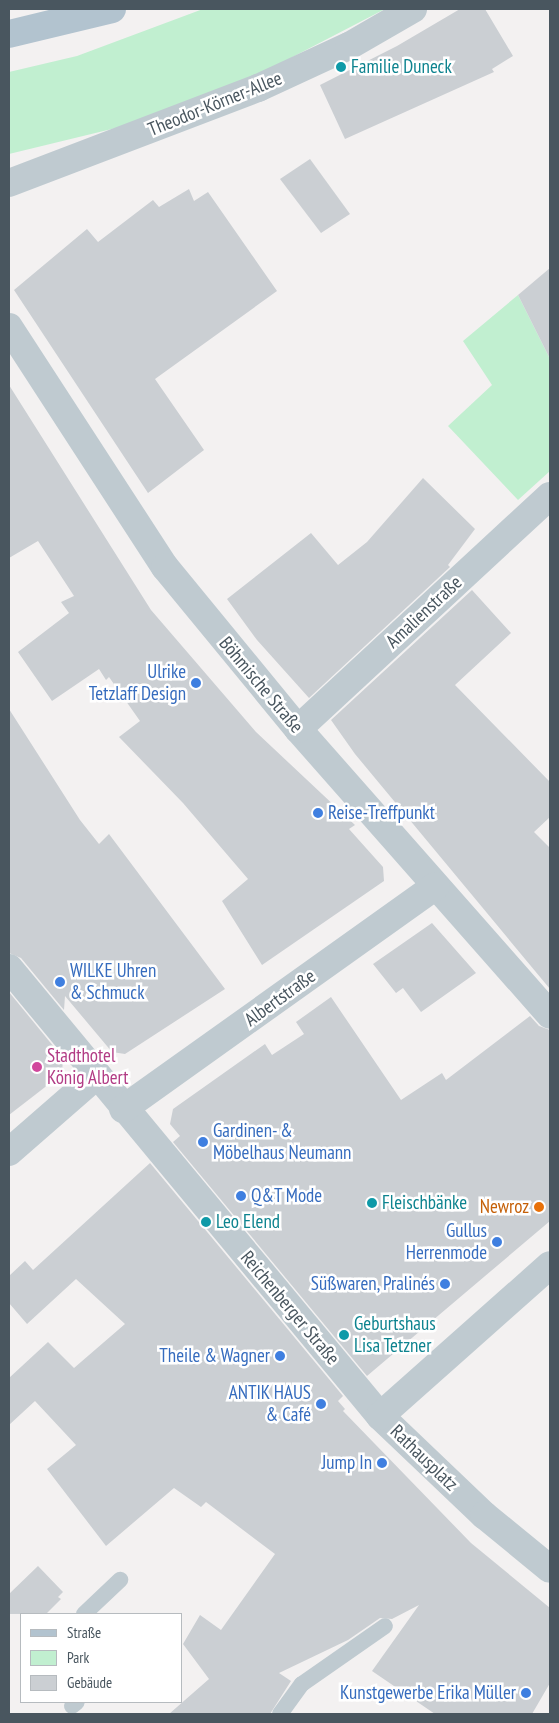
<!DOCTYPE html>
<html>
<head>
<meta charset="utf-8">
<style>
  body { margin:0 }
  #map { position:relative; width:559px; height:1723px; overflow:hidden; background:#f3f1f1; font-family:"PT Sans Narrow",sans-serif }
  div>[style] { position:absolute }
  .green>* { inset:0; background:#c1efd0 }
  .building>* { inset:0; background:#cbcfd3 }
  .lane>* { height:16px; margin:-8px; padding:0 8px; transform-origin:8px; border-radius:8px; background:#bfcad0 }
  .street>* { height:28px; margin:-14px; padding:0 14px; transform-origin:14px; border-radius:14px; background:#bfcad0 }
  .primary>* { height:28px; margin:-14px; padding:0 14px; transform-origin:14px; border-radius:14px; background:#b2c3cf }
  .dots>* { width:14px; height:14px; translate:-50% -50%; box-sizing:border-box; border:2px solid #fff; border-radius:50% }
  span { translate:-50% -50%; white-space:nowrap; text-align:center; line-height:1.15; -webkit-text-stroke:5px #fff; paint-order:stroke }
  .culture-label { font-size:19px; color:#0d838f }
  .left { translate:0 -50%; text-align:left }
  .street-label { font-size:19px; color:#49565f }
  .shop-label { font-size:19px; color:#366cbe }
  .right { translate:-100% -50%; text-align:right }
  .hotel-label { font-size:19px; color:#b23c85 }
  .food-label { font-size:19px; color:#c56008 }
  .frame { position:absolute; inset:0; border:10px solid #49565f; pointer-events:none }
  .legend { position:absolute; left:20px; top:1613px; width:162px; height:90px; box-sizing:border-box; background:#fff; border:1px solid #b6bbbf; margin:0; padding:6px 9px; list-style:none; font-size:15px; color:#49565f }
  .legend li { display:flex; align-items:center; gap:10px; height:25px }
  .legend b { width:25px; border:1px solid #b6bbbf }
</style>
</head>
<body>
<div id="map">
  <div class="green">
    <i style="clip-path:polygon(203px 9px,385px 9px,248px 80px,153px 119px,9px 154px,9px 72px,77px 56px)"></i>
    <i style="clip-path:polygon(518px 295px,550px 359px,550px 471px,518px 500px,448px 426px,492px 385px,463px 341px)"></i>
  </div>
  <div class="building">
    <i style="clip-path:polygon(460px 9px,485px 9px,513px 56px,492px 69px,494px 72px,345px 139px,320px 85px,397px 46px)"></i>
    <i style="clip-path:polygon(310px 159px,350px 214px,321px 233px,280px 179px)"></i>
    <i style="clip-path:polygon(189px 189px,194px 201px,208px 192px,277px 291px,155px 379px,204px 450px,148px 493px,14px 290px,87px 229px,98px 242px,153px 200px,159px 207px)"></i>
    <i style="clip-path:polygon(550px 268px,550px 359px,518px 295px)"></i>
    <i style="clip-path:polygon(9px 385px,151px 610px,256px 732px,355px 825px,349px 829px,383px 867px,384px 881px,262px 965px,222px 901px,248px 879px,183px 803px,119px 737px,140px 721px,109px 677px,106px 680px,99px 669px,52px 701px,18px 652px,69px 613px,61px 602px,74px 596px,38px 541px,9px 558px)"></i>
    <i style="clip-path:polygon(423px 478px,475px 529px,448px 565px,450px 567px,309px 698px,257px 640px,227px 599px,311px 533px,338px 565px,367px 542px)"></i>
    <i style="clip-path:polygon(472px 590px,511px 633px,455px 685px,550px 782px,550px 817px,534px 832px,550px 848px,550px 989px,355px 754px,331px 720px)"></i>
    <i style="clip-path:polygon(9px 709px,80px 820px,99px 844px,109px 834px,225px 989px,125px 1054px,112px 1052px,65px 996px,64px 1010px,21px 958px,9px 953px)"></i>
    <i style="clip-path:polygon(432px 923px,476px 973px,421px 1012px,403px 988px,396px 993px,373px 964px)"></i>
    <i style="clip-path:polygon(9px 992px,63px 1058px,62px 1074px,9px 1115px)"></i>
    <i style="clip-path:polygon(331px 997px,401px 1100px,442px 1073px,446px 1080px,530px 1016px,539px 1026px,550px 1030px,550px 1221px,367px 1376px,173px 1142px,180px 1136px,170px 1124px,173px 1109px,265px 1044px,272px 1055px,304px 1034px,296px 1022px)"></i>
    <i style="clip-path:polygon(150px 1163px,343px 1396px,338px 1401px,345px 1409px,343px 1411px,471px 1543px,550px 1608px,550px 1683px,532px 1714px,435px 1714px,372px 1671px,419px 1605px,392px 1619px,380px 1618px,348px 1640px,279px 1673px,291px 1681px,270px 1714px,169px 1714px,209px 1679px,183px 1644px,200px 1615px,221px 1630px,275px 1554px,206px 1502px,201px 1507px,174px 1488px,106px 1546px,47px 1469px,76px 1445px,35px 1401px,9px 1425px,9px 1378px,48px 1342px,74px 1368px,125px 1324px,76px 1279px,27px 1324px,9px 1303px,9px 1276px,25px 1261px,33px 1270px)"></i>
    <i style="clip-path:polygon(38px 1566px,63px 1592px,58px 1597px,61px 1599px,46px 1614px,9px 1614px,9px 1594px)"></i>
  </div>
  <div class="lane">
    <i style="left:84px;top:1614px;width:50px;rotate:-43.4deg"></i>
    <i style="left:72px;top:1706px;width:6px;rotate:-39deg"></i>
    <i style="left:280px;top:1714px;width:37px;rotate:-54deg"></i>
    <i style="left:302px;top:1684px;width:101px;rotate:-34.9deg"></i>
  </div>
  <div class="street">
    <i style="left:9px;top:183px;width:267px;rotate:-20.9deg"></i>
    <i style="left:258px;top:88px;width:100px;rotate:-24.8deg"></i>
    <i style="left:349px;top:46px;width:74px;rotate:-30deg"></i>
    <i style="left:9px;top:327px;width:286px;rotate:57deg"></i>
    <i style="left:165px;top:567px;width:210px;rotate:50.6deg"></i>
    <i style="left:298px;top:729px;width:381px;rotate:48.6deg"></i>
    <i style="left:298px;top:729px;width:343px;rotate:-42.8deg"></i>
    <i style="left:9px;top:968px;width:582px;rotate:50.37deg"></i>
    <i style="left:380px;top:1416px;width:144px;rotate:43.6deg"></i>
    <i style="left:484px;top:1515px;width:85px;rotate:39.3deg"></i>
    <i style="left:123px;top:1109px;width:384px;rotate:-35.5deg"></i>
    <i style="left:9px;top:1152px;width:116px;rotate:-41.1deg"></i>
    <i style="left:380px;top:1416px;width:227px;rotate:-41.6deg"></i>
  </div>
  <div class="primary">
    <i style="left:9px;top:34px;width:106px;rotate:-13.6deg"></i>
  </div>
  <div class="dots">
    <i style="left:341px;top:67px;background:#0f9aa8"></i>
    <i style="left:196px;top:683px;background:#3f7fe0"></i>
    <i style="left:318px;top:813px;background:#3f7fe0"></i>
    <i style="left:60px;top:982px;background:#3f7fe0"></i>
    <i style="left:37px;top:1067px;background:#d1479c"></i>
    <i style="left:203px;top:1142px;background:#3f7fe0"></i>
    <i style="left:241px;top:1196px;background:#3f7fe0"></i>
    <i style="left:372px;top:1203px;background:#0f9aa8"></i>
    <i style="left:539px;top:1207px;background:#e8710a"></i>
    <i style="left:206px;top:1222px;background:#0f9aa8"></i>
    <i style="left:497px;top:1242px;background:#3f7fe0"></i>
    <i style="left:445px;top:1284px;background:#3f7fe0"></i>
    <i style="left:344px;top:1335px;background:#0f9aa8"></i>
    <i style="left:280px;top:1356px;background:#3f7fe0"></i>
    <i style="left:321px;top:1404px;background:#3f7fe0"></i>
    <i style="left:382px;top:1463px;background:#3f7fe0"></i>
    <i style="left:526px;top:1693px;background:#3f7fe0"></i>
  </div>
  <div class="culture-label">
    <span class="left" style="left:351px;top:67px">Familie Duneck</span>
    <span class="left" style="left:382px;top:1203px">Fleischbänke</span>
    <span class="left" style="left:216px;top:1222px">Leo Elend</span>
    <span class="left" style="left:354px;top:1335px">Geburtshaus<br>Lisa Tetzner</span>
  </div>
  <div class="street-label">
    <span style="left:215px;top:104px;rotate:-22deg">Theodor-Körner-Allee</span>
    <span style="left:424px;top:612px;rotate:-43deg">Amalienstraße</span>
    <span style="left:261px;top:685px;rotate:50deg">Böhmische Straße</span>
    <span style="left:280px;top:998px;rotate:-36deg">Albertstraße</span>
    <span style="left:290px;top:1308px;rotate:50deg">Reichenberger Straße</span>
    <span style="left:424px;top:1458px;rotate:44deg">Rathausplatz</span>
  </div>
  <div class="shop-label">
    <span class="right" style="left:186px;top:683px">Ulrike<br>Tetzlaff Design</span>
    <span class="left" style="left:328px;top:813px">Reise-Treffpunkt</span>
    <span class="left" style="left:70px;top:982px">WILKE Uhren<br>&amp; Schmuck</span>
    <span class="left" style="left:213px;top:1142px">Gardinen- &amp;<br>Möbelhaus Neumann</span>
    <span class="left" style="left:251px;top:1196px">Q&amp;T Mode</span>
    <span class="right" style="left:487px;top:1242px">Gullus<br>Herrenmode</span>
    <span class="right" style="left:435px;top:1284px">Süßwaren, Pralinés</span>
    <span class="right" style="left:270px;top:1356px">Theile &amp; Wagner</span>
    <span class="right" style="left:311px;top:1404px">ANTIK HAUS<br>&amp; Café</span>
    <span class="right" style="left:372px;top:1463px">Jump In</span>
    <span class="right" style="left:516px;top:1693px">Kunstgewerbe Erika Müller</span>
  </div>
  <div class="hotel-label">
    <span class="left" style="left:47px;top:1067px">Stadthotel<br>König Albert</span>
  </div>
  <div class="food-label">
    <span class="right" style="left:529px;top:1207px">Newroz</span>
  </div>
  <div class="frame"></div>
  <ul class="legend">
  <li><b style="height:6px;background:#b2c3cf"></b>Straße</li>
  <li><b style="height:14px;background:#c1efd0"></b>Park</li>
  <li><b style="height:14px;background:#cbcfd3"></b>Gebäude</li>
  </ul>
</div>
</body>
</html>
